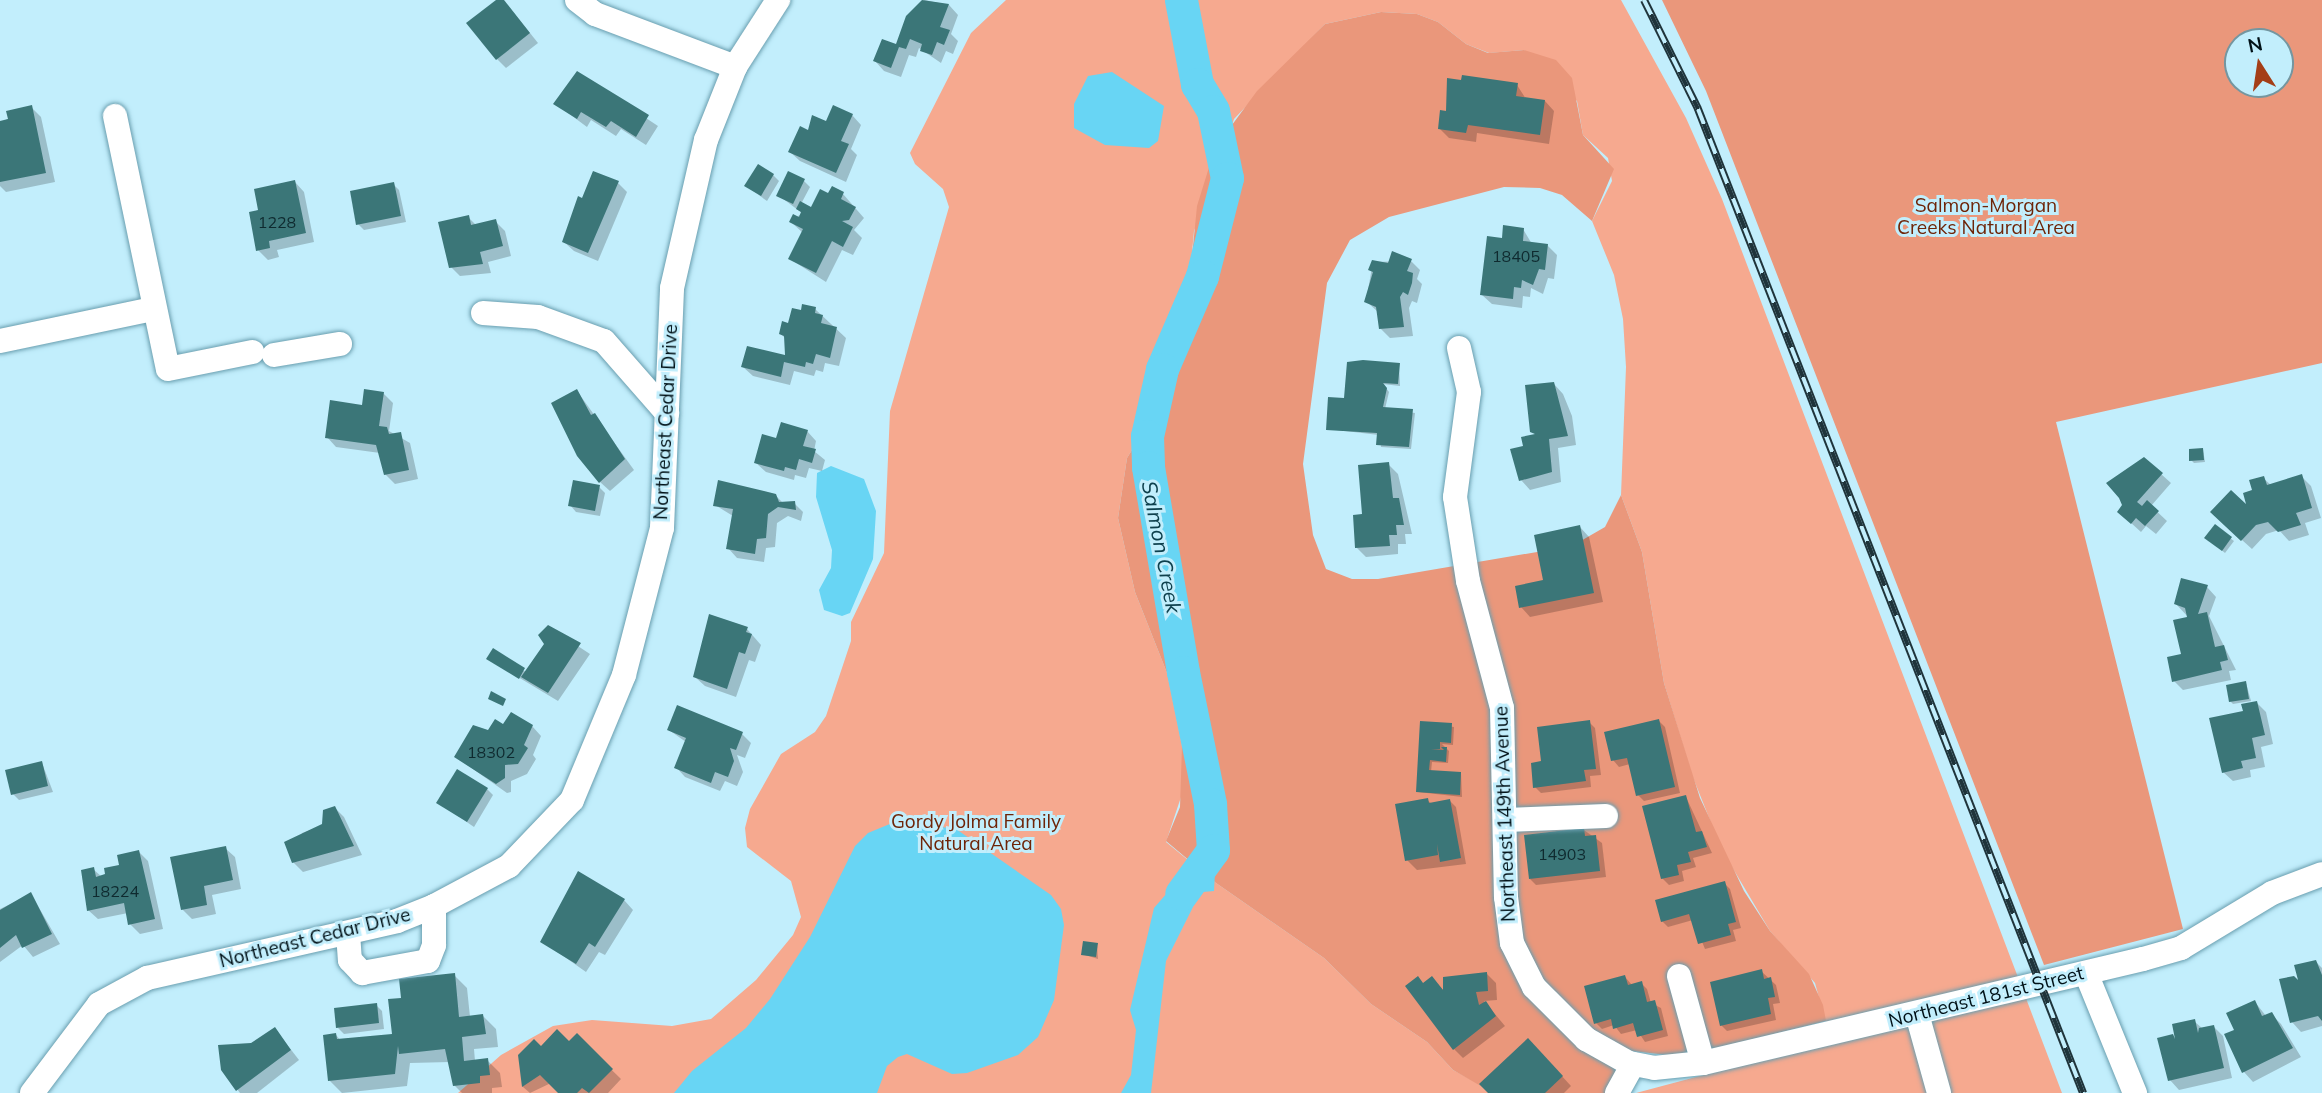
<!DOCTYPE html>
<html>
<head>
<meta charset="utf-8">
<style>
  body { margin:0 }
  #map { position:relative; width:2322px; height:1093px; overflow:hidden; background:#c2eefc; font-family:Mulish,sans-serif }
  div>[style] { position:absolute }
  .green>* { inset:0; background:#f6a98f }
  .forest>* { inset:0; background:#ea977b }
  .water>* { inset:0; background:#68d5f4 }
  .shadow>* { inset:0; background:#0003 }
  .river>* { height:33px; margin:-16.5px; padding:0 16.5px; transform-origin:16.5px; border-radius:16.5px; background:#68d5f4 }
  .building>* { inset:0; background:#3b7678 }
  .roads { filter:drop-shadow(0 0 2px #699eaf) drop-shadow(0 0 2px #699eaf) }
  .minor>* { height:24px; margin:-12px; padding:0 12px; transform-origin:12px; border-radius:12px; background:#fff }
  .rail>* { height:8px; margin-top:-4px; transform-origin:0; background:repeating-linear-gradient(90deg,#c2eefc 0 16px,#1f343b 0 32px); box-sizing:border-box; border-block:2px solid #1f343b }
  span { translate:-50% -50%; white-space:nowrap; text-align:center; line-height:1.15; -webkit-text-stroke:6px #c2eefc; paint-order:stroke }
  .number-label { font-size:16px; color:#0f2a2f }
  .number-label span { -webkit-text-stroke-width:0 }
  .park-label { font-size:19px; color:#6e2407 }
  .street-label { font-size:19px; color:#001117 }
  .water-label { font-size:21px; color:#0e404d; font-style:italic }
  .north { position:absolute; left:2224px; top:28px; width:70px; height:70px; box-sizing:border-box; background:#c2eefc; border:2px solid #7496a0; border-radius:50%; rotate:348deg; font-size:19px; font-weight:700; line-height:28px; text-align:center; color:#001117 }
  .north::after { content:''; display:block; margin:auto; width:24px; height:32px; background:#a43e17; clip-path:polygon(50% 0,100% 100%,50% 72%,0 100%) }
</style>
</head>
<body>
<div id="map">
  <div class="green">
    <i style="clip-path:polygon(1006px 0,1621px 0,1686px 118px,1722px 199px,2062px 1093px,1636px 1093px,1831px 1041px,1815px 983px,1770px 931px,1722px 850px,1692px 775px,1664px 683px,1642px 552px,1621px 495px,1626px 367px,1623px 319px,1614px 275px,1592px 221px,1612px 181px,1608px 158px,1583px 135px,1577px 101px,1524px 50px,1489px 53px,1466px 44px,1438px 22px,1417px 14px,1381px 12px,1325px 24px,1234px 119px,1194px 231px,1186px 317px,1150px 421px,1127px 458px,1118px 518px,1135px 592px,1167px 673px,1182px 746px,1182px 794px,1166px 842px,1216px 883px,1324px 958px,1371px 1004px,1427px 1042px,1453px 1070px,1496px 1093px,458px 1093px,501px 1055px,553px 1026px,592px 1020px,672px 1026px,711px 1019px,756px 980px,793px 935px,801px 917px,791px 881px,747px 847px,745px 828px,750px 809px,781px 754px,815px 732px,826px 716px,851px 641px,851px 622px,884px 553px,890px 411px,949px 207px,943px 189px,915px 164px,910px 153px,971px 33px)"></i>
  </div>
  <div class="forest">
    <i style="clip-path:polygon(evenodd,1662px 0,2322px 0,2322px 363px,2056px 422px,2183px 929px,2044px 965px,1706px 91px,1662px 0,2280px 42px,2280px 84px,2238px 84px,2238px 42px,2280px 42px)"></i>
    <i style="clip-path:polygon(1381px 12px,1417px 14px,1438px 22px,1466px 44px,1488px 53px,1524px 50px,1556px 60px,1572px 78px,1583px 135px,1614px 169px,1592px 221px,1562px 195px,1540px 188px,1504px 187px,1389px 217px,1350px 240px,1327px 283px,1303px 464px,1313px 535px,1326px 569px,1352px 579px,1378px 579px,1572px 546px,1605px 527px,1621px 495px,1642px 552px,1664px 683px,1700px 798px,1744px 891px,1770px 931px,1809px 974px,1823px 1005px,1826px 1021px,1727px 1046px,1676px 1056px,1632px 1051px,1605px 1093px,1496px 1093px,1486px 1089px,1453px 1070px,1427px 1042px,1371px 1004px,1324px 958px,1216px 883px,1166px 841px,1180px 807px,1182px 746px,1167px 673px,1135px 592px,1118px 518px,1127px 458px,1150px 421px,1186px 317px,1197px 206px,1215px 148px,1257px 91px,1325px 24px)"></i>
  </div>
  <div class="water">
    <i style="clip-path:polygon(1112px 72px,1164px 106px,1158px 141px,1149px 148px,1105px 145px,1074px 128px,1074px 104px,1088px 76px)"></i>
    <i style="clip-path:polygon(831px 466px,864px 479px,876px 511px,873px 559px,850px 613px,842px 616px,824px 610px,819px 590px,831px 568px,832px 550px,816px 497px,817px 473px)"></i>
    <i style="clip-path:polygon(897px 821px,956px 829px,1051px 895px,1061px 909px,1064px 925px,1054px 1000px,1038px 1037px,1018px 1055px,967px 1073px,952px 1074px,907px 1054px,898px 1057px,887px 1066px,877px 1093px,674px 1093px,692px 1071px,746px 1028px,770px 999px,810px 937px,855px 846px,868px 833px)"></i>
    <i style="clip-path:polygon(1216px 853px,1214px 891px,1203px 892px,1194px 905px,1166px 961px,1151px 1093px,1121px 1093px,1131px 1075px,1136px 1030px,1130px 1010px,1154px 908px,1187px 870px)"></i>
  </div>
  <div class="shadow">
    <i style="clip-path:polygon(499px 0,510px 8px,538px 43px,506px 68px,497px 59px)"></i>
    <i style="clip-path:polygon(924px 0,949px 5px,958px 15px,951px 34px,958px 41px,953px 54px,946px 51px,941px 63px,919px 48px,916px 57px,909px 55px,901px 77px,884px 71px,875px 61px,897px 46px,908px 17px)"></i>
    <i style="clip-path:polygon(578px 73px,658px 126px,646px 145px,621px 129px,616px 136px,591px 120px,587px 127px,556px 104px)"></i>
    <i style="clip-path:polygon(1517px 85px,1526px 99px,1545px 101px,1554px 111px,1549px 144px,1477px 133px,1476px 142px,1449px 138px,1439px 128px,1448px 113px)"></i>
    <i style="clip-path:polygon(31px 107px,41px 117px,55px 182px,6px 192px,0 186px,0 123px)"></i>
    <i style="clip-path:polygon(852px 115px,861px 125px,851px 149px,857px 155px,846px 182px,800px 161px,790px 152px,810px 132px)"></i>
    <i style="clip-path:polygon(773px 175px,779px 181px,767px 201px,746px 186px)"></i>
    <i style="clip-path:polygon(804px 181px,810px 187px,801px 204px,812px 209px,829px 195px,843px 194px,864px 218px,854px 230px,862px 238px,853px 255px,842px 250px,826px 282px,790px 259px,803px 233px,791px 222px,802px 213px,778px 195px)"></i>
    <i style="clip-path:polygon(295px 182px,304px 192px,314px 242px,277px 250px,279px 257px,268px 260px,258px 250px,260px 212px)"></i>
    <i style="clip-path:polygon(618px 183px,627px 192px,598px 261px,574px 251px,564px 242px,583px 201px)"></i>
    <i style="clip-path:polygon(393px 184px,399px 190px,406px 222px,364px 230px,358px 224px)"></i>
    <i style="clip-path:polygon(468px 217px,477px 226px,495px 221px,505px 231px,511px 256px,488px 262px,491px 273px,460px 276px,451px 267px)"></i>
    <i style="clip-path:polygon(1523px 229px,1532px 244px,1547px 245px,1557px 255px,1554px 279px,1548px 278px,1543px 294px,1531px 288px,1530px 297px,1523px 296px,1522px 308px,1492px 304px,1482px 295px,1503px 240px)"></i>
    <i style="clip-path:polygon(1411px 261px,1420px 270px,1417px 279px,1422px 284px,1417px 303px,1412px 301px,1409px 308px,1413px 336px,1390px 338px,1380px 328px,1378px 312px,1366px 301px,1373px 262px)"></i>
    <i style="clip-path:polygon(815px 309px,846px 338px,839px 366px,825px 363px,823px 372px,816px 370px,814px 376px,794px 371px,790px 385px,753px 376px,743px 367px,786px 357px,786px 339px,781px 334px,802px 312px)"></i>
    <i style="clip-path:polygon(1399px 364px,1400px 386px,1383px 384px,1389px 392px,1385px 409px,1415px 413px,1411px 449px,1381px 447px,1379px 435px,1328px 429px,1346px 400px)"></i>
    <i style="clip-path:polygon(1554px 384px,1563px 394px,1572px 416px,1576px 445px,1558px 448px,1561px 482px,1530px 490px,1521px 480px,1525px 448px,1537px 436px,1532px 431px)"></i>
    <i style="clip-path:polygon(577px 391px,634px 470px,610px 491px,600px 482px)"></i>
    <i style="clip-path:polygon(383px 393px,393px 403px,389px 431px,410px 443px,418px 479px,395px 484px,385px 474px,380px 453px,336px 447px,327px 437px)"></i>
    <i style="clip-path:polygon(807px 431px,816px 441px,814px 451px,825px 460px,822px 471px,809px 468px,806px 478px,795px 475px,794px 480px,766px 472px,756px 463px,778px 440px)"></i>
    <i style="clip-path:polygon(2203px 450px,2205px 462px,2194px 463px,2191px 460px)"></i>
    <i style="clip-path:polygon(1388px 464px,1398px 474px,1412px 534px,1405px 534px,1406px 544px,1398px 544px,1398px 554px,1366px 557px,1356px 547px,1364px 516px)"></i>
    <i style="clip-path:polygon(2161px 474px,2171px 483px,2151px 506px,2167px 521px,2156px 534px,2146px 526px,2141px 532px,2119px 512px)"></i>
    <i style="clip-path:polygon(2301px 476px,2311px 486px,2321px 518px,2305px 523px,2309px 535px,2289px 541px,2279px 530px,2266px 534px,2252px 549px,2222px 522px,2250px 510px,2263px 478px,2271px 485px)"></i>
    <i style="clip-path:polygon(599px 487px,605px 493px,600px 516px,576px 512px,570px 505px)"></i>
    <i style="clip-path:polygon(775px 495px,783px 503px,794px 503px,803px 512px,801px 521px,788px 516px,777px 523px,775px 547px,766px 548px,764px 562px,737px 558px,728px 548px,733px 516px,715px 505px)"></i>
    <i style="clip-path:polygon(1580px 527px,1589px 537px,1603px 602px,1530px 617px,1521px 607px,1545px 582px)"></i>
    <i style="clip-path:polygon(2215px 527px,2234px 541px,2225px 553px,2209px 540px)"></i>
    <i style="clip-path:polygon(2207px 587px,2216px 597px,2209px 616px,2236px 670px,2229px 671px,2231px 680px,2183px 690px,2174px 681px,2190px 619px,2175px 603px)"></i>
    <i style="clip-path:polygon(710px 616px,747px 629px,761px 645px,755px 662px,749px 660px,736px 697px,705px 686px,695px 677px)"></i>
    <i style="clip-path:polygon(549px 627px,590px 654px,558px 701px,488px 659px,527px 672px,547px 644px)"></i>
    <i style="clip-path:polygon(2246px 683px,2251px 701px,2233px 704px,2230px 701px)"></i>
    <i style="clip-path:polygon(2257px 703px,2266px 712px,2273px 744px,2261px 747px,2265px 767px,2250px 770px,2251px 777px,2233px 781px,2223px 772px,2245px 712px)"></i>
    <i style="clip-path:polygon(1659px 721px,1665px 727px,1680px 793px,1644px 801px,1638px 795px,1630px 764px,1619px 767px,1613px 760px)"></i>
    <i style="clip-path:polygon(1589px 722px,1595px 728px,1601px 775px,1590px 776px,1591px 787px,1541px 793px,1535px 787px,1543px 763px)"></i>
    <i style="clip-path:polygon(1422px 723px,1454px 727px,1453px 745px,1442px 744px,1449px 751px,1448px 763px,1432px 762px,1431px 772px,1461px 773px,1462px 797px,1418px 792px)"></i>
    <i style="clip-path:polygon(504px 726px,532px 726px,541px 736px,533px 755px,536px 759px,527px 774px,511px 781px,511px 792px,507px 793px,456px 757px)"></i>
    <i style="clip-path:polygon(669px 730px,742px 734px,751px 743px,745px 758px,737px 755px,743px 772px,737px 786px,725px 781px,720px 791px,685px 777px,676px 767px,686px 742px)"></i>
    <i style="clip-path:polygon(42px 763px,53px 792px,19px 800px,13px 794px)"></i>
    <i style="clip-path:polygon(487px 789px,493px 795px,474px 827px,439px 803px)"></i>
    <i style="clip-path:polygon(1686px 797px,1712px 853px,1693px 858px,1696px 867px,1682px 871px,1684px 881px,1669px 885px,1662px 878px)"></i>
    <i style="clip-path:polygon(1427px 800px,1432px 804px,1450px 801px,1456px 807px,1466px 864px,1417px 870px,1407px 860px)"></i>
    <i style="clip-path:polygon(335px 808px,344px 817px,362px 855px,303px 872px,293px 862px,302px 833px,324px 825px)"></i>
    <i style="clip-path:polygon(1584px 830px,1602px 843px,1606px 877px,1536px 885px,1530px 879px)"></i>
    <i style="clip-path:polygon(225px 848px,235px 857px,241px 889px,212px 895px,216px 914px,192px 919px,182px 909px)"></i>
    <i style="clip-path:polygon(139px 852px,148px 861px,163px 929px,140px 934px,130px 924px,128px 913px,98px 919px,88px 910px,93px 869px,102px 877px)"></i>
    <i style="clip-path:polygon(1724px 883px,1730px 889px,1741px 928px,1733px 930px,1736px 941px,1705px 949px,1693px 920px,1668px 927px,1662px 921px)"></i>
    <i style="clip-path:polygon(31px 894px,60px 944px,33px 957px,23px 945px,0 962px,0 909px)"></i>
    <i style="clip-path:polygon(624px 900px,633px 910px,605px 955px,599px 952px,586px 972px,542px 941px)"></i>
    <i style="clip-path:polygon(1097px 945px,1098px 959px,1082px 954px)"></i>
    <i style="clip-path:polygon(2316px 962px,2322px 968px,2322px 1026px,2301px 1032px,2292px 1022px,2301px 984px)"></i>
    <i style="clip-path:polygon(1761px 971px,1776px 985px,1780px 1003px,1773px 1004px,1776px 1020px,1727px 1031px,1721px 1025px)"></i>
    <i style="clip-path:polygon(1487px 974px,1496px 983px,1497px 1000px,1484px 1001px,1505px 1026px,1463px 1058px,1454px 1049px,1424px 984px,1432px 978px,1445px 992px)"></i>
    <i style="clip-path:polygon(454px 975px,467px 988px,470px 1017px,483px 1016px,496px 1029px,498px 1047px,474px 1049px,475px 1061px,487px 1060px,500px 1073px,502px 1087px,492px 1088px,492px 1093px,462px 1093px,454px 1085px,450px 1062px,410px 1063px,407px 1086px,342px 1093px,330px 1081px,336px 1035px,341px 1041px,394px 1035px,403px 1000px)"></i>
    <i style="clip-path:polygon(1625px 977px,1632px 985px,1641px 983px,1647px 989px,1651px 1003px,1661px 1008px,1668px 1036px,1645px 1042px,1637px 1030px,1621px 1034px,1614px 1025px,1602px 1029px,1596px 1023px)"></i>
    <i style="clip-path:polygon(2255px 1002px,2266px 1016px,2271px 1014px,2281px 1024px,2301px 1057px,2253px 1082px,2244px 1072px,2227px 1035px,2236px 1031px)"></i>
    <i style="clip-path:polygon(376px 1005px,382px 1011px,384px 1029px,344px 1034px,338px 1028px)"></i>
    <i style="clip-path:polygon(2194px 1021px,2203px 1029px,2214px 1027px,2223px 1036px,2232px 1078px,2179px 1090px,2170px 1080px,2178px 1042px)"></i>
    <i style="clip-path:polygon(275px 1029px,299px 1060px,257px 1093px,240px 1093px,222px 1069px)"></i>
    <i style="clip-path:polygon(577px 1036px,621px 1079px,608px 1093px,560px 1093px,551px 1083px,530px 1093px,523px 1087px,520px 1055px,569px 1044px)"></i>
    <i style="clip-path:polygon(1538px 1050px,1571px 1086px,1564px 1093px,1490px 1093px)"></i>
  </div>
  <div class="river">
    <i style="left:1181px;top:0;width:86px;rotate:79.2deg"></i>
    <i style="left:1197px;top:84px;width:31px;rotate:59deg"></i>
    <i style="left:1213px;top:111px;width:68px;rotate:78.2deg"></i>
    <i style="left:1227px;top:178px;width:101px;rotate:104.3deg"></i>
    <i style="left:1202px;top:276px;width:101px;rotate:113.3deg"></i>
    <i style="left:1162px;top:369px;width:69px;rotate:102.6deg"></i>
    <i style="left:1147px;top:436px;width:31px;rotate:88deg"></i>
    <i style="left:1148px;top:467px;width:208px;rotate:80.3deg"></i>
    <i style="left:1183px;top:672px;width:135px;rotate:78.4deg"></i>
    <i style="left:1210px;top:804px;width:46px;rotate:86.3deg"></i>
    <i style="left:1213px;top:850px;width:54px;rotate:126deg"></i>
  </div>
  <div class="building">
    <i style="clip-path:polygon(496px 0,504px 0,530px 33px,496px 60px,466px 23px)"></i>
    <i style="clip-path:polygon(922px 0,949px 4px,940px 27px,950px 30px,944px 45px,937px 42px,932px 55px,920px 51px,922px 44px,910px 39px,906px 49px,899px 47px,891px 68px,873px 61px,882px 39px,896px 44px,906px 16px)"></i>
    <i style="clip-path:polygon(577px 71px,649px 115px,636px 137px,611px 121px,606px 127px,581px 112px,577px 119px,553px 104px)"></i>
    <i style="clip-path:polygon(1462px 75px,1518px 83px,1516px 96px,1545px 100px,1540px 135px,1468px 125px,1466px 133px,1438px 129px,1440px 110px,1446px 111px,1447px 78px,1461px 80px)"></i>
    <i style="clip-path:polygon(32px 105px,46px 173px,0 182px,0 121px,8px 119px,6px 111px)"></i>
    <i style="clip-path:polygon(833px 105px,853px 114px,841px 141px,849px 144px,836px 173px,788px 152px,800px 126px,808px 130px,812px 115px,826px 121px)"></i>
    <i style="clip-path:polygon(758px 164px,774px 174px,761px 196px,744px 186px)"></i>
    <i style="clip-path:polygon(593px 171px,619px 181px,588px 253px,562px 242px,578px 196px,582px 198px)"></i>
    <i style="clip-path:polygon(788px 171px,805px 179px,793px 204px,776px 196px)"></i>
    <i style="clip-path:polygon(295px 180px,306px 233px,269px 241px,270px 248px,256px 251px,249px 212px,258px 210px,254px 189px)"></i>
    <i style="clip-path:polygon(394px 182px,401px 216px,356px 225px,350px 191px)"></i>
    <i style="clip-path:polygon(832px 186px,844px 192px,841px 199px,856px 207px,849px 220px,842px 221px,853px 227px,843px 247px,832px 241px,816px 273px,788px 259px,803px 229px,789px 222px,793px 214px,799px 217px,801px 212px,796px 209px,800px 201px,811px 207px,820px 189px,828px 193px)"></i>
    <i style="clip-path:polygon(469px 215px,471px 225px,496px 219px,503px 246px,480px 252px,483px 264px,449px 268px,438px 222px)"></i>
    <i style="clip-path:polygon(1503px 225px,1524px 228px,1523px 241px,1548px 244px,1545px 270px,1539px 269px,1533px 285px,1522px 280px,1521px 288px,1514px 287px,1513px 299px,1480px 295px,1487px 236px,1502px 238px)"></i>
    <i style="clip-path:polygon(1392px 251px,1412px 259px,1407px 271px,1413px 273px,1412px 283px,1408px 295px,1403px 292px,1400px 297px,1404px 327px,1379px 329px,1376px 307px,1364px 302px,1373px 272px,1368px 270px,1372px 260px,1388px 263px)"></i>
    <i style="clip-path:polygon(802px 304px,816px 307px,815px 313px,823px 315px,821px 323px,837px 327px,830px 358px,816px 354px,813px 364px,806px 362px,805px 367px,784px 362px,781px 377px,741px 367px,747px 346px,785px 355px,784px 336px,779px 334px,782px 321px,788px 323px,792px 308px,801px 310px)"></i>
    <i style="clip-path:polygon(1363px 360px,1400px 363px,1398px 384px,1383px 383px,1387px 388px,1383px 407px,1413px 409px,1409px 447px,1376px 445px,1377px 433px,1326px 430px,1328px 397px,1344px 398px,1347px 362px)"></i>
    <i style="clip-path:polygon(1554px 382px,1568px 436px,1549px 439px,1552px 472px,1519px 481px,1510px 449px,1523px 446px,1521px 437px,1535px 434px,1530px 432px,1525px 385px)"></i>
    <i style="clip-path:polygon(364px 389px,384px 392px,379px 426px,387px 427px,389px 434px,401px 432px,409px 470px,384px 475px,376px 445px,325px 438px,330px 400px,362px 405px)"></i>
    <i style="clip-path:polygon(577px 389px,591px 415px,595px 413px,625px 459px,599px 483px,577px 456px,551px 403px)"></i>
    <i style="clip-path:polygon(781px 422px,808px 430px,803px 446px,816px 449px,812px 463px,799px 459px,796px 470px,785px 467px,784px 471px,754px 463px,762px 434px,776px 438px)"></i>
    <i style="clip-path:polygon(2203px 448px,2204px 460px,2189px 461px,2189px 449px)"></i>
    <i style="clip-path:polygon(2144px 457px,2163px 473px,2137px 502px,2142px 506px,2147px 500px,2159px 511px,2145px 526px,2136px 518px,2131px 524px,2117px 512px,2122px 505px,2119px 498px,2106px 483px)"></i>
    <i style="clip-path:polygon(1389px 462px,1393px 498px,1399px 498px,1404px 525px,1396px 525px,1397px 535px,1389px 535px,1390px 546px,1355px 548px,1353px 515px,1362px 514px,1358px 465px)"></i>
    <i style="clip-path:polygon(2302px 474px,2312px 508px,2296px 513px,2301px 525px,2278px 532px,2268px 522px,2256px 525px,2241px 541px,2210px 512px,2231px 490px,2246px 504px,2243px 493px,2252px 490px,2249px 480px,2264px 476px,2267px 485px)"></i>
    <i style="clip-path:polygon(573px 480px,600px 485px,595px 511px,568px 506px)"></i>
    <i style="clip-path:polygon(718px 480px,776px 494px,779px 502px,795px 501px,796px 510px,778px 507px,768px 514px,766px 538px,757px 539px,755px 554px,726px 549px,733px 509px,713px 506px)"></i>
    <i style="clip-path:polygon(2215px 524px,2232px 537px,2222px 551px,2204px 538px)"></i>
    <i style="clip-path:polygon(1580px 525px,1594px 593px,1519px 608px,1515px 586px,1543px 580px,1534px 535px)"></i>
    <i style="clip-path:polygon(2181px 578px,2208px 585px,2198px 614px,2207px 612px,2215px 647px,2224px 645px,2228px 660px,2220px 662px,2222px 670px,2172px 682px,2167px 657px,2181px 654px,2173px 620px,2187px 617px,2185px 608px,2174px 604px)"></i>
    <i style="clip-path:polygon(709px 614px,748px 627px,746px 632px,752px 634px,745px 654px,739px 652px,727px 689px,693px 677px)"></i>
    <i style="clip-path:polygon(548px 625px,581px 643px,548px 693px,521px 677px,544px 644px,538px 635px)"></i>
    <i style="clip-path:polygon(493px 648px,525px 668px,519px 679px,486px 659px)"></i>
    <i style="clip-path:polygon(2246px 681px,2249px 699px,2229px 702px,2226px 685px)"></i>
    <i style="clip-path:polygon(491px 691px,506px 699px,503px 706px,488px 699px)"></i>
    <i style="clip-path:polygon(2257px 701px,2265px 735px,2252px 738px,2256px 758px,2241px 761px,2243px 768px,2222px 773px,2209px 718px,2243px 711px,2241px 704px)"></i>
    <i style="clip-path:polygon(677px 705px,743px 732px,736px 750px,730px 748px,734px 761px,728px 777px,715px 772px,711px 783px,674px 768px,686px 738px,667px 730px)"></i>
    <i style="clip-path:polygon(511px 712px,533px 725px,524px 745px,528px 748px,518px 764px,505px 765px,505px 778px,496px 784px,454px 757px,473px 725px,488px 730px,495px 719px,503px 724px)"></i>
    <i style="clip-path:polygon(1659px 719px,1675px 787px,1636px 796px,1627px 758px,1611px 761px,1604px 732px)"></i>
    <i style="clip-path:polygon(1590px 720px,1596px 769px,1584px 770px,1586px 781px,1533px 788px,1531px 763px,1541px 761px,1537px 727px)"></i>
    <i style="clip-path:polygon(1420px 721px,1452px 723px,1451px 743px,1440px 742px,1440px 749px,1431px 749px,1444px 750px,1441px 747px,1447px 747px,1446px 762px,1430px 760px,1429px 770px,1461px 772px,1460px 795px,1416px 792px)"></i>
    <i style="clip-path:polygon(42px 761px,48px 786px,11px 795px,5px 770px)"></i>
    <i style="clip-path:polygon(457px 769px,488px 788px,467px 822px,436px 803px)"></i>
    <i style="clip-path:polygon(1686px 795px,1696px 832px,1702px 831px,1707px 847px,1688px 852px,1691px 862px,1677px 865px,1679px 875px,1661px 879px,1642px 806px)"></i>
    <i style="clip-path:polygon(1428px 798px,1429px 803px,1450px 799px,1461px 858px,1440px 862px,1437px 844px,1438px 855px,1405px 861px,1395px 804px)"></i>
    <i style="clip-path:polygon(335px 806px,354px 846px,292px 863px,284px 842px,322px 824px,323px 810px)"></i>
    <i style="clip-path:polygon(1584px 828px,1585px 836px,1596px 835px,1600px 871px,1529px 879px,1524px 835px)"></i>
    <i style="clip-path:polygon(226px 846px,233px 880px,204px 886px,207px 905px,181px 910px,170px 857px)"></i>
    <i style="clip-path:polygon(139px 850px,155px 919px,128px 925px,124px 903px,87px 911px,81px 870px,94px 867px,96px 877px,105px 874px,104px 868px,119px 865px,117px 855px)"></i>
    <i style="clip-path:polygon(578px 871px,625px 899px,595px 947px,589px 943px,576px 964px,540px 942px)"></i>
    <i style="clip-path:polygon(1725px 881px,1736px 922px,1728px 924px,1731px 935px,1698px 944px,1689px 914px,1661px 922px,1655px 900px)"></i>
    <i style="clip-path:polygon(31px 892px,52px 934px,22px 948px,16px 935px,0 948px,0 910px)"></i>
    <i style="clip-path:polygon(1083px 941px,1098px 943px,1096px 957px,1081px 955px)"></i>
    <i style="clip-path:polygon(2316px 960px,2322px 975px,2322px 1021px,2318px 1016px,2290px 1023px,2279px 979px,2294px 976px,2298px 980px,2294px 965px)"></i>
    <i style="clip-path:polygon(1762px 969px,1764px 979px,1771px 977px,1775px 997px,1768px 998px,1771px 1014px,1720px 1026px,1710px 982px)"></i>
    <i style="clip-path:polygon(1487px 972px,1488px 991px,1476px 992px,1479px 1005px,1486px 1001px,1496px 1016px,1453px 1050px,1405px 986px,1418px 976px,1423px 983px,1432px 976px,1443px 990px,1443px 977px)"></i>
    <i style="clip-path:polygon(455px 973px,459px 1017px,483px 1014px,486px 1034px,462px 1037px,464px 1061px,488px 1058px,490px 1075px,480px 1076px,480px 1083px,453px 1086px,445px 1049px,399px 1054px,398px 1046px,395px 1074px,328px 1081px,323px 1035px,336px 1033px,337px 1039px,392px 1034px,388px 999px,401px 998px,399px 979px)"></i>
    <i style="clip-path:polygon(1625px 975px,1628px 985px,1642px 981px,1647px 1002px,1655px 1000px,1663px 1030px,1637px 1037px,1633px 1023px,1613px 1029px,1611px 1019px,1594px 1024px,1584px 986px)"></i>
    <i style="clip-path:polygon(2255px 1000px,2262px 1016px,2272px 1012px,2293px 1048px,2242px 1073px,2224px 1034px,2234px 1030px,2226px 1013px)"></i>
    <i style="clip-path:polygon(377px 1003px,379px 1023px,336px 1028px,334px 1008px)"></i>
    <i style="clip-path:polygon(2195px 1019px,2198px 1033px,2199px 1028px,2214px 1025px,2224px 1068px,2168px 1081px,2157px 1038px,2173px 1034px,2175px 1039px,2172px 1024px)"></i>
    <i style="clip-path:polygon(275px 1027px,291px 1050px,236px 1091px,221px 1070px,218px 1045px,251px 1043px)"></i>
    <i style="clip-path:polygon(557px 1029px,569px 1041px,577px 1033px,613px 1069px,589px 1093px,582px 1088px,577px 1093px,558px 1093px,540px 1075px,522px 1087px,518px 1055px,534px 1039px,541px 1046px)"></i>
    <i style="clip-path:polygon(1528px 1038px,1563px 1076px,1545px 1093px,1488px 1093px,1479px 1084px)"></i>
  </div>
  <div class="roads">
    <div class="minor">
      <i style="left:577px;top:0;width:23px;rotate:38deg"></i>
      <i style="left:595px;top:14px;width:150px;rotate:20.7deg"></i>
      <i style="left:115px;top:116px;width:258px;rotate:78.2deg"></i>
      <i style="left:168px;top:369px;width:86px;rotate:-11.4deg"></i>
      <i style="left:483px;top:313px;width:55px;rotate:4.2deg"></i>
      <i style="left:538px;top:317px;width:70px;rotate:20deg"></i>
      <i style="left:604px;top:341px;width:96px;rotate:48.8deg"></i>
      <i style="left:0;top:341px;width:156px;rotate:-11.8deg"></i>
      <i style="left:1459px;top:348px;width:45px;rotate:77.2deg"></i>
      <i style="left:1469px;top:392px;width:106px;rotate:97.6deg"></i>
      <i style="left:1455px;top:497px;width:85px;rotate:81.2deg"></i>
      <i style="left:1468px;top:581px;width:131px;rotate:75deg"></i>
      <i style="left:1502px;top:708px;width:189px;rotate:88.8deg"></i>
      <i style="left:1506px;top:897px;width:46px;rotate:82.6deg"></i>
      <i style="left:1512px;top:943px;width:49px;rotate:63.4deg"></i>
      <i style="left:1534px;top:987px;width:74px;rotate:45deg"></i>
      <i style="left:1586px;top:1039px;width:49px;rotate:29.2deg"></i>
      <i style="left:1629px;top:1063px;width:25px;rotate:11deg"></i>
      <i style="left:1654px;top:1068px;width:49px;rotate:-5.8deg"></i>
      <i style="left:1703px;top:1063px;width:452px;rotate:-13.3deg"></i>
      <i style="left:2143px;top:959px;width:40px;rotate:-16deg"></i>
      <i style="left:2181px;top:948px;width:106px;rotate:-31.1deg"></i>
      <i style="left:2272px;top:893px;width:53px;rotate:-20.8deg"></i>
      <i style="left:274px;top:355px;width:67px;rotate:-9.5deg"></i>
      <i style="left:1506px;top:820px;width:100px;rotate:-2.3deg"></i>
      <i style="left:348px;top:933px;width:27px;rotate:86deg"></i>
      <i style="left:350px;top:960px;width:18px;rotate:47deg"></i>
      <i style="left:362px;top:973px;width:67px;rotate:-10.3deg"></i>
      <i style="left:428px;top:961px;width:17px;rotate:-69deg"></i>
      <i style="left:434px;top:945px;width:39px;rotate:-90deg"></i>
      <i style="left:2086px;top:973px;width:130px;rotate:67.8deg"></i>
      <i style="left:1679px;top:976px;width:90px;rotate:74.6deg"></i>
      <i style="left:1917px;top:1014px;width:82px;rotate:74.4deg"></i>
      <i style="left:32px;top:1093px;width:111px;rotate:-53deg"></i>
      <i style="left:99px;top:1004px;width:55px;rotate:-28.4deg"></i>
      <i style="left:147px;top:978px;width:256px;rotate:-12.8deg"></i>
      <i style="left:397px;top:921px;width:40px;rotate:-22deg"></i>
      <i style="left:434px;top:906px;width:85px;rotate:-28.1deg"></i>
      <i style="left:509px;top:866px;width:91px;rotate:-46.3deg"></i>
      <i style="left:572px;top:800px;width:135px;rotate:-67.4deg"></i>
      <i style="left:624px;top:675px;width:152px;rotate:-75.5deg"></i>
      <i style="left:662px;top:528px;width:240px;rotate:-87.6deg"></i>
      <i style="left:672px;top:288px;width:152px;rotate:-77.1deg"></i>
      <i style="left:706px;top:140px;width:79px;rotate:-68.3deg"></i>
      <i style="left:735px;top:67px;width:80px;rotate:-57.3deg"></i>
      <i style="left:1617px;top:1093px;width:33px;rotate:-61deg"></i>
    </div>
  </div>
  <div class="rail">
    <i style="left:1644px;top:0;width:122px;rotate:63.6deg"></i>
    <i style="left:1698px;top:109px;width:1057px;rotate:68.63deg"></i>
  </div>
  <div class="number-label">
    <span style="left:277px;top:222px">1228</span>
    <span style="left:1516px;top:256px">18405</span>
    <span style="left:491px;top:752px">18302</span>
    <span style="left:1562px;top:854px">14903</span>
    <span style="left:115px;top:891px">18224</span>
  </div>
  <div class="park-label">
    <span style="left:1986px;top:217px">Salmon-Morgan<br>Creeks Natural Area</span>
    <span style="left:976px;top:833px">Gordy Jolma Family<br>Natural Area</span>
  </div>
  <div class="street-label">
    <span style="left:666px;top:422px;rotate:-87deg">Northeast Cedar Drive</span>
    <span style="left:1505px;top:814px;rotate:-92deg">Northeast 149th Avenue</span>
    <span style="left:315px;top:938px;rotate:-14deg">Northeast Cedar Drive</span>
    <span style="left:1986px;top:997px;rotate:-14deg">Northeast 181st Street</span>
  </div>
  <div class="water-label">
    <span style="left:1162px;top:547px;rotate:79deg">Salmon Creek</span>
  </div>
  <div class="north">N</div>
</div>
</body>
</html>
